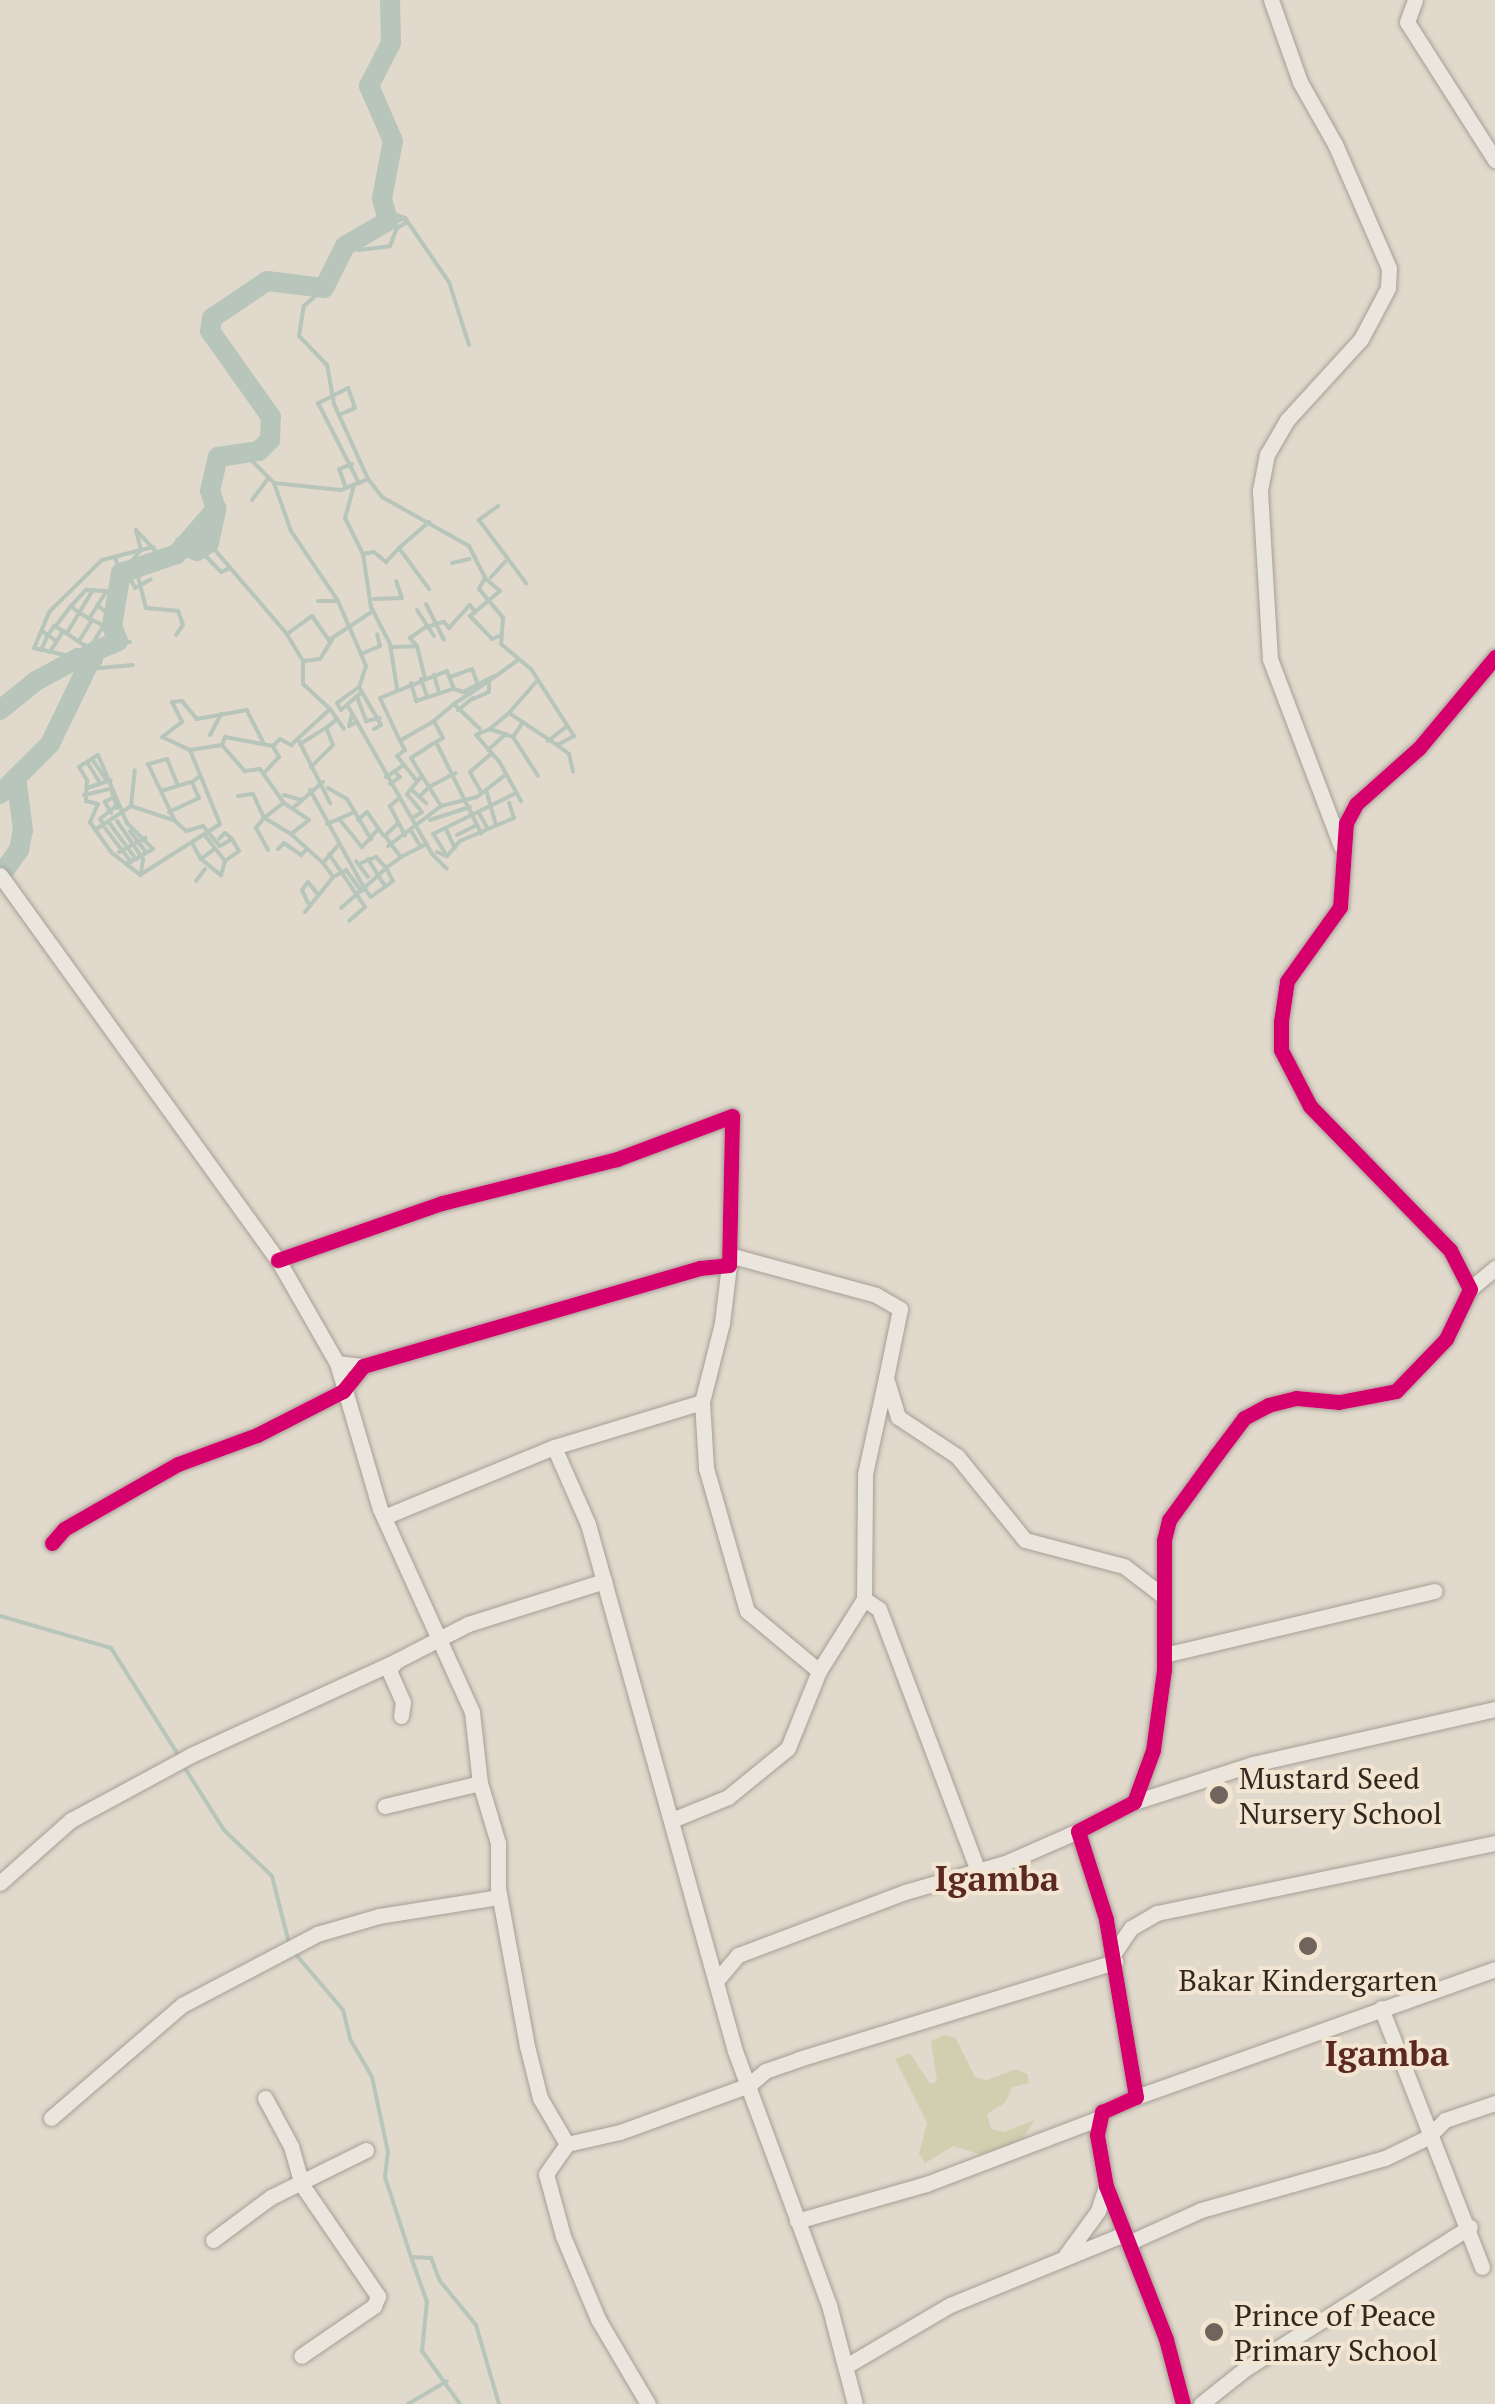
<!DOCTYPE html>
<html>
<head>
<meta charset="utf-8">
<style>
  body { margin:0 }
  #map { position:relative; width:1495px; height:2404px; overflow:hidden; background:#e1d9cc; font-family:"PT Serif",serif }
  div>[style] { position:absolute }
  .green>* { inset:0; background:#d2cfb0 }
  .stream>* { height:4px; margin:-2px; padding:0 2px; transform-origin:2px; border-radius:2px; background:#b7c5ba }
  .river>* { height:20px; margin:-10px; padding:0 10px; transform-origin:10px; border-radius:10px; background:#b7c5ba }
  .roads { filter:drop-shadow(0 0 2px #a69e95) drop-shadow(0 0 2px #a69e95) }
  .minor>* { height:15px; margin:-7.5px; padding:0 7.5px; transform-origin:7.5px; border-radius:7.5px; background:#eae5dd }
  .cycleway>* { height:15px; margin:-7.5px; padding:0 7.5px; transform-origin:7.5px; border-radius:7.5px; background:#d6006c }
  .dots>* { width:28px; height:28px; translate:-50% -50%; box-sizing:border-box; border:5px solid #f2e5d2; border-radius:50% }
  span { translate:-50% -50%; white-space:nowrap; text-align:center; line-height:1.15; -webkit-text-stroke:8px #f2e5d2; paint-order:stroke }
  .poi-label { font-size:30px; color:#33271f }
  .left { translate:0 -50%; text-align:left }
  .quarter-label { font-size:35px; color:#5c2822; font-weight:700 }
</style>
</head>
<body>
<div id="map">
  <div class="green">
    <i style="clip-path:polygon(943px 2035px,955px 2037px,975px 2077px,987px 2080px,1016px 2069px,1027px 2074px,1029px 2083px,1012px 2087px,1005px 2103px,987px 2114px,991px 2129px,1004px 2132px,1035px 2120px,1020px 2143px,979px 2154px,953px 2146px,925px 2163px,919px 2154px,927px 2123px,895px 2059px,910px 2053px,930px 2084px,937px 2081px,931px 2041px)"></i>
  </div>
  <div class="stream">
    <i style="left:385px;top:211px;width:21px;rotate:19deg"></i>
    <i style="left:405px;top:218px;width:78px;rotate:55.5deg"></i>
    <i style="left:449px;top:282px;width:66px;rotate:72.4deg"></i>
    <i style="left:383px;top:227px;width:24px;rotate:-22deg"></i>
    <i style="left:350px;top:243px;width:11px;rotate:38deg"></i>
    <i style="left:359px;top:250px;width:31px;rotate:-7deg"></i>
    <i style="left:390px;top:246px;width:19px;rotate:-69deg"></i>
    <i style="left:397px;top:228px;width:12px;rotate:-31deg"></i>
    <i style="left:339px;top:415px;width:17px;rotate:-24deg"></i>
    <i style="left:355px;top:408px;width:21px;rotate:-109deg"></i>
    <i style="left:348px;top:388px;width:34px;rotate:153deg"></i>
    <i style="left:318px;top:403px;width:90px;rotate:62.9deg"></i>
    <i style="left:244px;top:453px;width:42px;rotate:45deg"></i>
    <i style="left:274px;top:483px;width:51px;rotate:70.5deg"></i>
    <i style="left:291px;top:531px;width:84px;rotate:56.1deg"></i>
    <i style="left:368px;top:479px;width:23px;rotate:52deg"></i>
    <i style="left:382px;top:497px;width:100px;rotate:29.4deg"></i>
    <i style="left:469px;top:546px;width:36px;rotate:63deg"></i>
    <i style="left:485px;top:578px;width:13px;rotate:119deg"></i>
    <i style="left:479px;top:589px;width:38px;rotate:50deg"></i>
    <i style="left:503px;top:618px;width:26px;rotate:94deg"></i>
    <i style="left:501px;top:644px;width:39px;rotate:40deg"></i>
    <i style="left:531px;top:669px;width:80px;rotate:57.3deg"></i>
    <i style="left:574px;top:736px;width:19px;rotate:152deg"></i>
    <i style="left:557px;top:745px;width:15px;rotate:37deg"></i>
    <i style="left:569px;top:754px;width:18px;rotate:77deg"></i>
    <i style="left:274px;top:483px;width:67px;rotate:6deg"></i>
    <i style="left:341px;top:490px;width:29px;rotate:-22deg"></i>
    <i style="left:368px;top:479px;width:82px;rotate:-114.4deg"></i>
    <i style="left:334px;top:404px;width:40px;rotate:-100deg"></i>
    <i style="left:327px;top:365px;width:40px;rotate:-134deg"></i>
    <i style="left:299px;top:336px;width:30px;rotate:-81deg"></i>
    <i style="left:304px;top:306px;width:27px;rotate:-42deg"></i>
    <i style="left:354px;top:485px;width:34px;rotate:105deg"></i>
    <i style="left:345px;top:518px;width:40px;rotate:63.4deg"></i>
    <i style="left:363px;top:554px;width:54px;rotate:81.4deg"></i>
    <i style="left:371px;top:607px;width:42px;rotate:62.8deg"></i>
    <i style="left:390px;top:644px;width:45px;rotate:81deg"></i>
    <i style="left:346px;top:488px;width:20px;rotate:-110deg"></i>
    <i style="left:339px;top:469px;width:14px;rotate:-21deg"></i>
    <i style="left:252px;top:500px;width:25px;rotate:-53deg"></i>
    <i style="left:498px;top:506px;width:24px;rotate:144deg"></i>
    <i style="left:479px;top:520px;width:79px;rotate:53.3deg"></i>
    <i style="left:136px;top:530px;width:35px;rotate:47deg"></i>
    <i style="left:136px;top:530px;width:21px;rotate:76deg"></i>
    <i style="left:141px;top:550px;width:13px;rotate:-13deg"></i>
    <i style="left:209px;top:543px;width:120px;rotate:49.4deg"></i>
    <i style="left:399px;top:548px;width:40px;rotate:-41deg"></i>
    <i style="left:199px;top:549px;width:32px;rotate:46deg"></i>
    <i style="left:221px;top:572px;width:10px;rotate:-24deg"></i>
    <i style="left:363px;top:554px;width:11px;rotate:-10deg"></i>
    <i style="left:374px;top:552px;width:16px;rotate:40deg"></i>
    <i style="left:386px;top:562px;width:19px;rotate:-47deg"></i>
    <i style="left:399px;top:548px;width:51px;rotate:53.8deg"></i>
    <i style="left:115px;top:558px;width:16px;rotate:68deg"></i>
    <i style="left:130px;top:563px;width:17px;rotate:-50deg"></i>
    <i style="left:452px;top:563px;width:18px;rotate:-13deg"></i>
    <i style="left:135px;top:565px;width:44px;rotate:75.7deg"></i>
    <i style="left:146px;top:608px;width:32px;rotate:5deg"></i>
    <i style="left:178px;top:611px;width:15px;rotate:70deg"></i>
    <i style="left:183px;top:625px;width:12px;rotate:125deg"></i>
    <i style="left:126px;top:571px;width:19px;rotate:62deg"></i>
    <i style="left:135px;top:588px;width:18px;rotate:-29deg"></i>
    <i style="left:491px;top:577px;width:21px;rotate:-47deg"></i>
    <i style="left:485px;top:578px;width:20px;rotate:41deg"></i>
    <i style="left:500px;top:591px;width:39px;rotate:140deg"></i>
    <i style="left:470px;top:616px;width:32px;rotate:46deg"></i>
    <i style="left:492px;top:639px;width:8px;rotate:-23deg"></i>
    <i style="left:374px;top:599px;width:28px;rotate:-2deg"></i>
    <i style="left:402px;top:598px;width:18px;rotate:-109deg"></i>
    <i style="left:318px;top:601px;width:20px"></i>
    <i style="left:338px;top:601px;width:58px;rotate:66.5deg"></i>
    <i style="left:361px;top:654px;width:21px;rotate:-23deg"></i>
    <i style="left:380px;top:646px;width:12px;rotate:-104deg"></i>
    <i style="left:426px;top:604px;width:40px;rotate:63.4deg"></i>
    <i style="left:97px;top:605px;width:16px;rotate:38deg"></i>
    <i style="left:110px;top:615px;width:14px;rotate:-51deg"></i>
    <i style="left:71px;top:606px;width:22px;rotate:-47deg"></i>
    <i style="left:86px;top:590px;width:20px;rotate:3deg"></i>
    <i style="left:106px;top:591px;width:15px;rotate:53deg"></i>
    <i style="left:417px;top:610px;width:31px;rotate:57deg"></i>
    <i style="left:89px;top:619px;width:31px;rotate:-58deg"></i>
    <i style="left:55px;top:627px;width:26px;rotate:-53deg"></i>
    <i style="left:71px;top:606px;width:11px;rotate:41deg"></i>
    <i style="left:79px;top:613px;width:27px;rotate:-59deg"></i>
    <i style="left:41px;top:631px;width:8px;rotate:30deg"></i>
    <i style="left:48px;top:635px;width:11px;rotate:-56deg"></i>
    <i style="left:54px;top:626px;width:10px;rotate:29deg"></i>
    <i style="left:67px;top:633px;width:23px;rotate:-59deg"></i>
    <i style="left:79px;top:613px;width:15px;rotate:28deg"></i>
    <i style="left:79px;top:641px;width:25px;rotate:-58deg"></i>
    <i style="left:92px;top:620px;width:10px;rotate:24deg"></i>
    <i style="left:118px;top:641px;width:12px;rotate:5deg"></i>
    <i style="left:417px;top:646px;width:11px;rotate:-131deg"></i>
    <i style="left:410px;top:638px;width:19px;rotate:-35deg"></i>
    <i style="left:426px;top:627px;width:19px;rotate:-16deg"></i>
    <i style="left:444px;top:622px;width:8px;rotate:50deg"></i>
    <i style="left:449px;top:628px;width:31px;rotate:-48deg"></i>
    <i style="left:470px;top:605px;width:9px;rotate:54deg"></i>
    <i style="left:393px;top:647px;width:24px;rotate:-2deg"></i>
    <i style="left:417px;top:646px;width:33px;rotate:76deg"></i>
    <i style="left:90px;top:648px;width:39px;rotate:-59deg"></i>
    <i style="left:110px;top:615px;width:6px;rotate:31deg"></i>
    <i style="left:41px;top:650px;width:17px;rotate:-65deg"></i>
    <i style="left:48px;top:635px;width:9px;rotate:36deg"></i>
    <i style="left:95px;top:651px;width:12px;rotate:-149deg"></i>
    <i style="left:85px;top:645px;width:15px;rotate:118deg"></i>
    <i style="left:78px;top:658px;width:45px;rotate:-167.2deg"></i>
    <i style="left:34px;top:648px;width:39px;rotate:-67deg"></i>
    <i style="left:49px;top:612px;width:74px;rotate:-44.5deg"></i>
    <i style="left:102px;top:560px;width:40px;rotate:-14.4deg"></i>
    <i style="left:50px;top:652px;width:25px;rotate:-58deg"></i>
    <i style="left:63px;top:631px;width:25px;rotate:34deg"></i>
    <i style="left:361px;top:654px;width:13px;rotate:67deg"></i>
    <i style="left:366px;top:666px;width:22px;rotate:108deg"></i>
    <i style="left:359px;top:687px;width:44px;rotate:59.9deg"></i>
    <i style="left:381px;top:725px;width:8px;rotate:150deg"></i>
    <i style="left:303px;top:661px;width:17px;rotate:-7deg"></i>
    <i style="left:320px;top:659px;width:22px;rotate:-58deg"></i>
    <i style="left:89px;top:669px;width:44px;rotate:-5.2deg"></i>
    <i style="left:434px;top:675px;width:19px;rotate:74deg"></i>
    <i style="left:450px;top:677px;width:23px;rotate:-20deg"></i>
    <i style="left:472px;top:669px;width:14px;rotate:69deg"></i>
    <i style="left:421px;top:679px;width:18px;rotate:71deg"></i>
    <i style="left:536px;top:682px;width:41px;rotate:131.1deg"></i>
    <i style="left:509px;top:713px;width:58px;rotate:33.7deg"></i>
    <i style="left:411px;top:683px;width:19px;rotate:74deg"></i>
    <i style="left:416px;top:701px;width:40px;rotate:-18deg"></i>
    <i style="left:359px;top:687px;width:27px;rotate:144deg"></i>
    <i style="left:337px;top:703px;width:8px;rotate:60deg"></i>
    <i style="left:341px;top:710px;width:28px;rotate:-41deg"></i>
    <i style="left:463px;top:692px;width:35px;rotate:-27deg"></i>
    <i style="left:357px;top:697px;width:26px;rotate:69deg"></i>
    <i style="left:366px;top:721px;width:14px;rotate:-12deg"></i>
    <i style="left:473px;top:699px;width:17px;rotate:-24deg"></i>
    <i style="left:489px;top:692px;width:11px;rotate:-90deg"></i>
    <i style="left:489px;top:681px;width:34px;rotate:-36deg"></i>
    <i style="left:454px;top:704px;width:26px;rotate:140deg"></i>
    <i style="left:434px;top:721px;width:19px;rotate:62deg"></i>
    <i style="left:443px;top:738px;width:8px;rotate:150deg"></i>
    <i style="left:436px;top:742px;width:102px;rotate:63.7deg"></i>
    <i style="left:349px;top:708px;width:168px;rotate:60.4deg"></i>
    <i style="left:432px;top:854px;width:21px;rotate:45deg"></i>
    <i style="left:330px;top:709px;width:24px;rotate:55deg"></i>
    <i style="left:458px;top:710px;width:19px;rotate:-39deg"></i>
    <i style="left:509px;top:713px;width:25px;rotate:140deg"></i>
    <i style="left:490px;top:729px;width:24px;rotate:19deg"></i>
    <i style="left:513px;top:737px;width:46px;rotate:57.3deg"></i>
    <i style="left:352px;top:714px;width:12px;rotate:104deg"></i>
    <i style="left:349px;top:726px;width:9px;rotate:-27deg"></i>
    <i style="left:434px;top:721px;width:39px;rotate:150deg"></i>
    <i style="left:400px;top:741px;width:47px;rotate:-114.9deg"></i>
    <i style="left:380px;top:698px;width:72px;rotate:-21.9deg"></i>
    <i style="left:447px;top:671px;width:19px;rotate:69deg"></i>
    <i style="left:454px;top:689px;width:17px;rotate:17deg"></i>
    <i style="left:480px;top:729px;width:36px;rotate:-136deg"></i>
    <i style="left:454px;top:704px;width:42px;rotate:-33.3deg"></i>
    <i style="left:490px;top:729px;width:15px;rotate:157deg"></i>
    <i style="left:476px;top:735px;width:35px;rotate:49deg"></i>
    <i style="left:499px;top:761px;width:46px;rotate:61.2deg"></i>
    <i style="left:210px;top:735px;width:24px;rotate:-62deg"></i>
    <i style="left:513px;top:737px;width:18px;rotate:-56deg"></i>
    <i style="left:298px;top:739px;width:72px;rotate:63.4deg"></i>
    <i style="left:548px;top:741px;width:24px;rotate:-38deg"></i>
    <i style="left:264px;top:744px;width:38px;rotate:-117deg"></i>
    <i style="left:247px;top:710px;width:51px;rotate:169.8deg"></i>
    <i style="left:197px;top:719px;width:23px;rotate:-130deg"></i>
    <i style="left:182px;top:701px;width:10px;rotate:174deg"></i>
    <i style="left:172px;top:702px;width:22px;rotate:63deg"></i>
    <i style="left:182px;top:722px;width:25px;rotate:143deg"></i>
    <i style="left:162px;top:737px;width:31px;rotate:25deg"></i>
    <i style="left:190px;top:750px;width:32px;rotate:-9deg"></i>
    <i style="left:222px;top:745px;width:9px;rotate:-69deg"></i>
    <i style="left:225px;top:737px;width:49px;rotate:10.6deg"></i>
    <i style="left:300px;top:744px;width:31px;rotate:-32deg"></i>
    <i style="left:222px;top:745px;width:35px;rotate:49deg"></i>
    <i style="left:245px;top:771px;width:15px;rotate:-8deg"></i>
    <i style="left:260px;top:769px;width:42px;rotate:54.8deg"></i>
    <i style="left:284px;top:803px;width:30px;rotate:34deg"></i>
    <i style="left:309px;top:820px;width:23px;rotate:142deg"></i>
    <i style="left:291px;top:834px;width:31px;rotate:-149deg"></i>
    <i style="left:264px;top:818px;width:13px;rotate:129deg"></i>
    <i style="left:256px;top:828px;width:25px;rotate:61deg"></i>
    <i style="left:488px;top:750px;width:24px;rotate:-42deg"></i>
    <i style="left:92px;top:759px;width:25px;rotate:56deg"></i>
    <i style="left:87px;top:762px;width:25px;rotate:58deg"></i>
    <i style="left:404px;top:765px;width:19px;rotate:51deg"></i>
    <i style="left:311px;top:767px;width:31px;rotate:-45deg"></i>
    <i style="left:333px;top:745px;width:18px;rotate:-112deg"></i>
    <i style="left:326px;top:728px;width:14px;rotate:-39deg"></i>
    <i style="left:264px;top:773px;width:22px;rotate:-47deg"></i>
    <i style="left:279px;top:757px;width:13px;rotate:-119deg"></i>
    <i style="left:273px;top:746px;width:10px;rotate:-45deg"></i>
    <i style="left:280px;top:739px;width:13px;rotate:29deg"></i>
    <i style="left:291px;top:745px;width:53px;rotate:-42.7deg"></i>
    <i style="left:330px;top:709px;width:37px;rotate:-137deg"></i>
    <i style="left:303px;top:684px;width:23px;rotate:-90deg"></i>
    <i style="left:303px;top:661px;width:31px;rotate:-121deg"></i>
    <i style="left:287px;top:634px;width:31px;rotate:-36deg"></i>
    <i style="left:312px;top:616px;width:29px;rotate:55deg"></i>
    <i style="left:329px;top:640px;width:53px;rotate:-33.4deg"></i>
    <i style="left:386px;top:777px;width:22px;rotate:-34deg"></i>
    <i style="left:404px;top:765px;width:11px;rotate:-128deg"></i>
    <i style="left:397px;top:756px;width:10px;rotate:-37deg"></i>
    <i style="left:405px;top:750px;width:10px;rotate:-119deg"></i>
    <i style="left:390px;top:784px;width:12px;rotate:-35deg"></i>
    <i style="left:400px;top:777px;width:8px;rotate:-135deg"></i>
    <i style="left:178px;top:786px;width:29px;rotate:-112deg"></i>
    <i style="left:167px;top:759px;width:20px;rotate:165deg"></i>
    <i style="left:148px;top:764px;width:63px;rotate:64.7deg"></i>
    <i style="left:175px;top:821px;width:15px;rotate:42deg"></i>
    <i style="left:186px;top:831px;width:18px;rotate:-16deg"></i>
    <i style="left:203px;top:826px;width:26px;rotate:50deg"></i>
    <i style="left:220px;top:846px;width:14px;rotate:-30deg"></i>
    <i style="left:232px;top:839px;width:9px;rotate:-139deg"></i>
    <i style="left:225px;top:833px;width:8px;rotate:135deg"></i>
    <i style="left:87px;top:788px;width:25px;rotate:-18deg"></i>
    <i style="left:328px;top:788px;width:22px;rotate:30deg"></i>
    <i style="left:347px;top:799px;width:47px;rotate:59deg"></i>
    <i style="left:111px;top:789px;width:20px;rotate:72deg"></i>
    <i style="left:411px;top:789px;width:21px;rotate:43deg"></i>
    <i style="left:310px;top:790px;width:112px;rotate:61.1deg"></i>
    <i style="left:364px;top:888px;width:30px;rotate:-42deg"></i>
    <i style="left:386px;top:868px;width:15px;rotate:-132deg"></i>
    <i style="left:376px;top:857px;width:18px;rotate:158deg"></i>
    <i style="left:486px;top:790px;width:35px;rotate:74deg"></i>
    <i style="left:161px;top:791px;width:30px;rotate:-17deg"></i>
    <i style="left:481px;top:792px;width:23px;rotate:-119deg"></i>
    <i style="left:470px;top:772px;width:28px;rotate:-41deg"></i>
    <i style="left:84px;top:795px;width:26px;rotate:-13deg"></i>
    <i style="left:284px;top:795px;width:19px;rotate:16deg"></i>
    <i style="left:238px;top:796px;width:15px;rotate:-8deg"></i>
    <i style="left:253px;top:794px;width:26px;rotate:65deg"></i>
    <i style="left:264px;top:818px;width:24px;rotate:-38deg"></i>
    <i style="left:420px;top:796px;width:13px;rotate:-45deg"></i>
    <i style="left:429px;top:787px;width:34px;rotate:-122deg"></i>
    <i style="left:411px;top:758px;width:27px;rotate:-33deg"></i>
    <i style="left:398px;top:799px;width:11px;rotate:139deg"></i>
    <i style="left:390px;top:806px;width:33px;rotate:63deg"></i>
    <i style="left:131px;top:806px;width:44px;rotate:18.4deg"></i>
    <i style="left:441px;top:806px;width:22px;rotate:-122deg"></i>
    <i style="left:429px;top:787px;width:30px;rotate:-28deg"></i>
    <i style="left:293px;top:808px;width:40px;rotate:-41deg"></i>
    <i style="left:169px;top:812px;width:33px;rotate:-25deg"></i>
    <i style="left:199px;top:798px;width:17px;rotate:-114deg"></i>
    <i style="left:192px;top:782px;width:9px;rotate:-36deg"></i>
    <i style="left:111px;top:813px;width:13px;rotate:-119deg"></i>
    <i style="left:105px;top:802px;width:8px;rotate:-30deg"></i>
    <i style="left:479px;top:813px;width:18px;rotate:61deg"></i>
    <i style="left:414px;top:817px;width:9px;rotate:-32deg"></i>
    <i style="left:422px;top:812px;width:23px;rotate:-130deg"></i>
    <i style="left:407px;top:794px;width:22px;rotate:-51deg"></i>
    <i style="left:340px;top:820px;width:35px;rotate:51deg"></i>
    <i style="left:362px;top:847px;width:25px;rotate:-48deg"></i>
    <i style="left:358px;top:820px;width:12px;rotate:-42deg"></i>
    <i style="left:367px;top:812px;width:29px;rotate:55deg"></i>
    <i style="left:430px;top:820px;width:42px;rotate:-18deg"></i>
    <i style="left:117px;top:821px;width:46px;rotate:55.6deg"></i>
    <i style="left:143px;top:859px;width:15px;rotate:98deg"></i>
    <i style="left:103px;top:823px;width:5px;rotate:-127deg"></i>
    <i style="left:100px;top:819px;width:19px;rotate:-39deg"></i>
    <i style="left:110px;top:824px;width:44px;rotate:53.4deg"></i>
    <i style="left:327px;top:824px;width:30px;rotate:-24deg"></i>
    <i style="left:397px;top:824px;width:17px;rotate:135deg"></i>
    <i style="left:385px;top:836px;width:26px;rotate:53deg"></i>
    <i style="left:401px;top:857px;width:29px;rotate:-27deg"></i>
    <i style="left:105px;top:828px;width:43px;rotate:52.6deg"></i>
    <i style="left:446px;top:829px;width:21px;rotate:65deg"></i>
    <i style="left:95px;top:830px;width:43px;rotate:-33.7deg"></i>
    <i style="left:131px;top:806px;width:36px;rotate:-84deg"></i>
    <i style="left:130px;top:831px;width:25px;rotate:53deg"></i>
    <i style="left:411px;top:831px;width:19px;rotate:58deg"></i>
    <i style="left:291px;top:834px;width:43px;rotate:42.2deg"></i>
    <i style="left:457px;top:835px;width:20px;rotate:-27deg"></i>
    <i style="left:192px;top:843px;width:18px;rotate:61deg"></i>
    <i style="left:201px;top:859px;width:15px;rotate:-37deg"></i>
    <i style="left:339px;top:844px;width:25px;rotate:130deg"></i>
    <i style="left:323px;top:863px;width:17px;rotate:54deg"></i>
    <i style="left:333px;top:877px;width:15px;rotate:-28deg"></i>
    <i style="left:346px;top:870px;width:26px;rotate:54deg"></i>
    <i style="left:388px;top:846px;width:66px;rotate:-37deg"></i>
    <i style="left:441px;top:806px;width:37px;rotate:-14deg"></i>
    <i style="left:477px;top:797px;width:37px;rotate:-38deg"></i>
    <i style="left:278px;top:849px;width:8px;rotate:-45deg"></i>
    <i style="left:284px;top:843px;width:21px;rotate:35deg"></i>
    <i style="left:301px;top:855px;width:8px;rotate:-45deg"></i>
    <i style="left:119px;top:852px;width:30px;rotate:-28deg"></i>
    <i style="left:437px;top:852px;width:11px;rotate:22deg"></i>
    <i style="left:447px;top:856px;width:20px;rotate:-49deg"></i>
    <i style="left:460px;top:841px;width:59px;rotate:-23.1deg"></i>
    <i style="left:514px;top:818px;width:16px;rotate:-108deg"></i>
    <i style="left:329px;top:854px;width:64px;rotate:55.8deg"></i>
    <i style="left:365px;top:907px;width:21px;rotate:139deg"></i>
    <i style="left:447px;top:856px;width:26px;rotate:-122deg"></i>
    <i style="left:433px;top:834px;width:93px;rotate:-26.3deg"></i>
    <i style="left:201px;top:859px;width:26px;rotate:39deg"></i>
    <i style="left:221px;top:875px;width:15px;rotate:-74deg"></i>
    <i style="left:225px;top:861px;width:33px;rotate:-128deg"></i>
    <i style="left:368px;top:859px;width:31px;rotate:58deg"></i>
    <i style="left:225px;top:861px;width:17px;rotate:-36deg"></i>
    <i style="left:239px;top:851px;width:14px;rotate:-120deg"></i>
    <i style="left:356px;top:861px;width:20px;rotate:53deg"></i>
    <i style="left:126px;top:864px;width:31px;rotate:-29deg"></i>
    <i style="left:153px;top:849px;width:37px;rotate:-135deg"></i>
    <i style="left:127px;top:823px;width:74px;rotate:-113.1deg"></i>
    <i style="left:98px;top:755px;width:22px;rotate:148deg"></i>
    <i style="left:79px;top:767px;width:15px;rotate:58deg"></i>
    <i style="left:87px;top:780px;width:21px;rotate:93deg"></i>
    <i style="left:86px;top:801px;width:12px;rotate:14deg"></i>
    <i style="left:98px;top:804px;width:20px;rotate:114deg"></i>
    <i style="left:90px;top:822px;width:38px;rotate:55deg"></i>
    <i style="left:112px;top:853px;width:5px;rotate:37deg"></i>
    <i style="left:116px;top:856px;width:31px;rotate:38deg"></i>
    <i style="left:140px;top:875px;width:95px;rotate:-32.5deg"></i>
    <i style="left:220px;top:824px;width:80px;rotate:-112.1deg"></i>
    <i style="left:196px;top:881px;width:15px;rotate:-53deg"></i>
    <i style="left:308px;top:903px;width:14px;rotate:-115deg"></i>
    <i style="left:302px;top:890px;width:10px;rotate:-53deg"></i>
    <i style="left:308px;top:882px;width:14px;rotate:51deg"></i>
    <i style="left:341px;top:908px;width:30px;rotate:-41deg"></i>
    <i style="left:364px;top:888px;width:11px;rotate:52deg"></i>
    <i style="left:371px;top:897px;width:27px;rotate:-36deg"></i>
    <i style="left:393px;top:881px;width:15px;rotate:-118deg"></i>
    <i style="left:386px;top:868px;width:19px;rotate:-36deg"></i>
    <i style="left:305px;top:912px;width:45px;rotate:-51.3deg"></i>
    <i style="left:0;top:1616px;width:116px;rotate:16.1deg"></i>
    <i style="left:111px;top:1648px;width:128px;rotate:57.8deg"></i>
    <i style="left:183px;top:1765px;width:77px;rotate:57.8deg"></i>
    <i style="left:224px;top:1830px;width:66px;rotate:43.8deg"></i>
    <i style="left:272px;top:1876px;width:69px;rotate:75.8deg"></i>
    <i style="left:293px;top:1951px;width:77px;rotate:49.7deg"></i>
    <i style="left:343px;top:2010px;width:30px;rotate:76deg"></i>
    <i style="left:350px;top:2039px;width:44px;rotate:59.9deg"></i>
    <i style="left:372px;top:2077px;width:77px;rotate:78deg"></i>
    <i style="left:388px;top:2152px;width:25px;rotate:97deg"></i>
    <i style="left:385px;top:2177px;width:84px;rotate:72deg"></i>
    <i style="left:411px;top:2257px;width:20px;rotate:3deg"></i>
    <i style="left:431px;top:2258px;width:25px;rotate:69deg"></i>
    <i style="left:440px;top:2281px;width:57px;rotate:50.7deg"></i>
    <i style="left:476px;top:2325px;width:82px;rotate:73.8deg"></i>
    <i style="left:411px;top:2257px;width:48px;rotate:70.4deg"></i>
    <i style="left:427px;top:2302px;width:49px;rotate:95.8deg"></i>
    <i style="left:422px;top:2351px;width:65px;rotate:54.4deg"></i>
    <i style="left:408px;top:2404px;width:45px;rotate:-30.5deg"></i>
  </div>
  <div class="river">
    <i style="left:184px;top:545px;width:14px;rotate:25deg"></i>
    <i style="left:197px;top:551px;width:14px;rotate:-34deg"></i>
    <i style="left:209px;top:543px;width:35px;rotate:-78deg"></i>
    <i style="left:0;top:710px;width:46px;rotate:-38.9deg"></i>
    <i style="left:36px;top:681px;width:48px;rotate:-28.7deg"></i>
    <i style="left:78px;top:658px;width:15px;rotate:4deg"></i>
    <i style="left:0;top:794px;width:71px;rotate:-45deg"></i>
    <i style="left:50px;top:744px;width:103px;rotate:-64.2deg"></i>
    <i style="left:95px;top:651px;width:25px;rotate:-23deg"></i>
    <i style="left:118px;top:641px;width:16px;rotate:-112deg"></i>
    <i style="left:112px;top:626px;width:54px;rotate:-80.4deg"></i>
    <i style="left:121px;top:573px;width:59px;rotate:-18.7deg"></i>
    <i style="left:177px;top:554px;width:60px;rotate:-49.1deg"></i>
    <i style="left:216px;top:509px;width:19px;rotate:-108deg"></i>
    <i style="left:210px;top:491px;width:35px;rotate:-77deg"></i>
    <i style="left:218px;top:457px;width:41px;rotate:-8.3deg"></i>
    <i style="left:259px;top:451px;width:16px;rotate:-45deg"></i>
    <i style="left:270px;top:440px;width:23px;rotate:-88deg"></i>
    <i style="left:271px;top:417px;width:105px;rotate:-125.3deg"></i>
    <i style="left:210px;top:331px;width:13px;rotate:-81deg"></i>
    <i style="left:212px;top:318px;width:66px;rotate:-33.9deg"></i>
    <i style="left:267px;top:281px;width:57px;rotate:7deg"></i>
    <i style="left:324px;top:288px;width:47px;rotate:-63.4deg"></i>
    <i style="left:345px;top:246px;width:50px;rotate:-30.2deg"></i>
    <i style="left:388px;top:221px;width:24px;rotate:-105deg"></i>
    <i style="left:382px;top:198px;width:58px;rotate:-79.1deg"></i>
    <i style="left:393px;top:141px;width:60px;rotate:-113.6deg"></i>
    <i style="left:369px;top:86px;width:48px;rotate:-62.9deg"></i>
    <i style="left:391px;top:43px;width:43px;rotate:-91.3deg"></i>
    <i style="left:0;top:876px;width:32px;rotate:-54deg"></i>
    <i style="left:19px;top:850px;width:20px;rotate:-79deg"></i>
    <i style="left:23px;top:830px;width:53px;rotate:-97.5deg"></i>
  </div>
  <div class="roads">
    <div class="minor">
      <i style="left:1271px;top:0;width:87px;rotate:70.5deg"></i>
      <i style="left:1300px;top:82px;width:71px;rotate:60.6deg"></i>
      <i style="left:1335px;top:144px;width:135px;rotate:66.5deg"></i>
      <i style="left:1389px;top:268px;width:20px;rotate:93deg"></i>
      <i style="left:1388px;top:288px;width:58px;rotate:117.9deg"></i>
      <i style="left:1361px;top:339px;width:110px;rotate:132.4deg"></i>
      <i style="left:1287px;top:420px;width:39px;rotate:120deg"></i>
      <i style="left:1267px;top:454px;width:38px;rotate:101deg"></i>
      <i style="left:1260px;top:491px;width:168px;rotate:86.6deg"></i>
      <i style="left:1270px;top:659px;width:200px;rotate:69.2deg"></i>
      <i style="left:1415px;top:0;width:23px;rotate:110deg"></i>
      <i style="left:1407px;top:22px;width:164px;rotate:57.5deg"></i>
      <i style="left:0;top:875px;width:475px;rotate:54.2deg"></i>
      <i style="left:278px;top:1260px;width:119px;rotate:60.2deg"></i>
      <i style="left:337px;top:1363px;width:26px;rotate:7deg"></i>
      <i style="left:729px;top:1255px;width:152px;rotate:15.2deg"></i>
      <i style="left:876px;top:1295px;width:28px;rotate:30deg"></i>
      <i style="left:900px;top:1309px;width:70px;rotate:101.5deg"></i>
      <i style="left:886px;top:1378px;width:41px;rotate:72.9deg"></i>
      <i style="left:898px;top:1417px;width:71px;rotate:33.5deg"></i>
      <i style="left:957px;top:1456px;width:108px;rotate:51deg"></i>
      <i style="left:1025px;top:1540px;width:102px;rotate:14.7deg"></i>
      <i style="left:1124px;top:1566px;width:49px;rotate:37.6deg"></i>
      <i style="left:729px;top:1265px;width:58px;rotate:96.9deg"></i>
      <i style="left:722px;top:1323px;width:81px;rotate:104.2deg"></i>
      <i style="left:702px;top:1402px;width:66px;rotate:86.5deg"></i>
      <i style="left:706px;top:1468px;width:149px;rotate:74deg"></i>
      <i style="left:747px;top:1611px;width:94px;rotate:39.8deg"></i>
      <i style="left:1470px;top:1289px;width:33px;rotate:-40deg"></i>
      <i style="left:337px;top:1363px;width:152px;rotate:73.6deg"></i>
      <i style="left:380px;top:1509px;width:223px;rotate:65.6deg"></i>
      <i style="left:472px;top:1712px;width:71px;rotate:83.6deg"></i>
      <i style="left:480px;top:1783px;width:98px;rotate:166.4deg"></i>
      <i style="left:702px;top:1402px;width:155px;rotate:163.1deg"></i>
      <i style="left:554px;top:1447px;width:84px;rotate:66.2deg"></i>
      <i style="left:588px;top:1524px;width:547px;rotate:74.41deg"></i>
      <i style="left:735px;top:2051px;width:271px;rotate:69.7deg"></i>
      <i style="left:829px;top:2305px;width:102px;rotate:75.3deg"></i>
      <i style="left:384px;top:1517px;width:184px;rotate:-22.4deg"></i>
      <i style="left:52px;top:1543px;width:18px;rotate:-49deg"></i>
      <i style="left:64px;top:1529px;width:131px;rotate:-29.7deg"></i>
      <i style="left:178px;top:1464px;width:84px;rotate:-20.2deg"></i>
      <i style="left:257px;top:1435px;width:97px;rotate:-27.1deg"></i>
      <i style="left:343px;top:1391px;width:32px;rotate:-51deg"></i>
      <i style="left:363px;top:1366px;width:351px;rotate:-16.2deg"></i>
      <i style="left:700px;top:1268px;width:29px;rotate:-6deg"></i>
      <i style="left:729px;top:1265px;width:149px;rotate:-88.8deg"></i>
      <i style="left:732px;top:1116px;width:123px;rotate:159.5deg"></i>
      <i style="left:617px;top:1159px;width:180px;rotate:165.9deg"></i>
      <i style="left:442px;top:1203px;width:174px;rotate:160.8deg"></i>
      <i style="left:864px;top:1599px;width:18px;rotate:34deg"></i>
      <i style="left:879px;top:1609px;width:280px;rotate:69.3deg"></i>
      <i style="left:1164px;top:1655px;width:278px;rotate:-13.3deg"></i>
      <i style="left:401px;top:1716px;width:14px;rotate:-82deg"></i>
      <i style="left:403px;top:1702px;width:35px;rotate:-114deg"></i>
      <i style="left:389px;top:1670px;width:11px;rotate:-52deg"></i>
      <i style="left:396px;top:1661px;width:81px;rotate:-27.2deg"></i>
      <i style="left:468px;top:1624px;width:143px;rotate:-17.5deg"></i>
      <i style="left:480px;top:1783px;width:63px;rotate:73.3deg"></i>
      <i style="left:498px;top:1843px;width:45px;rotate:90deg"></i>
      <i style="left:498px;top:1888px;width:161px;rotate:79.6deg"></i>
      <i style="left:527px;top:2046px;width:54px;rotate:76deg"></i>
      <i style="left:540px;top:2098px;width:53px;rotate:59.6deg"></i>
      <i style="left:1134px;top:1802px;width:125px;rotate:-17.7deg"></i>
      <i style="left:1253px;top:1764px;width:248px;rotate:-12.8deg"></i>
      <i style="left:672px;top:1820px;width:61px;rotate:-22.3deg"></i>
      <i style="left:728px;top:1797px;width:77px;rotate:-39.2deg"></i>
      <i style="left:788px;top:1748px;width:83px;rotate:-68.1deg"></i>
      <i style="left:819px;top:1671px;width:85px;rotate:-58deg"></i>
      <i style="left:864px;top:1599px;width:125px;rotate:-89.5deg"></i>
      <i style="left:865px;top:1474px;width:98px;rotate:-77.7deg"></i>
      <i style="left:0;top:1883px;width:95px;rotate:-41.6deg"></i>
      <i style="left:71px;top:1820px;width:136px;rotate:-28.4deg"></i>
      <i style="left:191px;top:1755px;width:226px;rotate:-24.6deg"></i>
      <i style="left:1114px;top:1953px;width:30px;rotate:-56deg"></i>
      <i style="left:1131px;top:1928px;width:30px;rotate:-30deg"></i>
      <i style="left:1157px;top:1913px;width:345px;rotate:-11.7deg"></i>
      <i style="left:717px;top:1980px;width:33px;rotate:-50deg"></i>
      <i style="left:738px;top:1955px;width:178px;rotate:-20.7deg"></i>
      <i style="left:905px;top:1892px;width:104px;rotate:-16.2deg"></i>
      <i style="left:1005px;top:1863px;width:80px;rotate:-23.7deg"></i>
      <i style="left:1381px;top:2008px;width:278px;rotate:68.7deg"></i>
      <i style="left:1136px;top:2097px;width:381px;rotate:-19.6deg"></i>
      <i style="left:265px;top:2098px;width:55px;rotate:61.6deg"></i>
      <i style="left:291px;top:2146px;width:41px;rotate:74.2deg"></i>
      <i style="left:302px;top:2185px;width:135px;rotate:55.6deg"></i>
      <i style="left:378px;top:2296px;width:11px;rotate:112deg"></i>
      <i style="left:374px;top:2306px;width:88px;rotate:145.6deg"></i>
      <i style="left:51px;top:2118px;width:173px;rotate:-40.8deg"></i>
      <i style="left:182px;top:2005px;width:153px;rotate:-27.7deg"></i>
      <i style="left:317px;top:1934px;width:65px;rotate:-16.2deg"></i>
      <i style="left:379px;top:1916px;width:121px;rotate:-9deg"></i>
      <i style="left:797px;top:2221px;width:134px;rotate:-16deg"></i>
      <i style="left:926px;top:2184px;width:186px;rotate:-20.8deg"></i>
      <i style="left:213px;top:2240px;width:72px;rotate:-36.6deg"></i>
      <i style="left:271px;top:2197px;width:106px;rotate:-26.3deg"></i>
      <i style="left:1128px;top:2243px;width:80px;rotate:-24.3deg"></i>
      <i style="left:1201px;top:2210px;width:191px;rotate:-15.8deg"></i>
      <i style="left:1385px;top:2158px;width:48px;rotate:-26deg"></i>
      <i style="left:1428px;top:2137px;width:24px;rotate:-45deg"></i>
      <i style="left:1445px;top:2120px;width:53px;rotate:-18.8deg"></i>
      <i style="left:1066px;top:2255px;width:54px;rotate:-54deg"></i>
      <i style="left:1098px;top:2211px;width:26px;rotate:-72deg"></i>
      <i style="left:846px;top:2366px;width:121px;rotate:-30.4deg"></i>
      <i style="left:950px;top:2305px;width:188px;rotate:-22.2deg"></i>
      <i style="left:648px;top:2404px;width:99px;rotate:-120.5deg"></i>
      <i style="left:598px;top:2319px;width:90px;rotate:-112.9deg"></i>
      <i style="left:563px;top:2236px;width:64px;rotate:-105.3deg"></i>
      <i style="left:546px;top:2174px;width:37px;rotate:-55deg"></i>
      <i style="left:567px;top:2144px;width:54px;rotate:-12.8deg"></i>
      <i style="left:620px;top:2132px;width:137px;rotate:-20deg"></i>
      <i style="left:749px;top:2085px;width:21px;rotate:-41deg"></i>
      <i style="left:765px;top:2071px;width:36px;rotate:-19deg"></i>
      <i style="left:799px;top:2059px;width:331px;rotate:-17.1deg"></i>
      <i style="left:1183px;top:2404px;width:67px;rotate:-104.7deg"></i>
      <i style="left:1166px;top:2339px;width:164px;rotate:-111.4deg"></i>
      <i style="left:1106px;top:2186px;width:52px;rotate:-100deg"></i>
      <i style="left:1097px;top:2135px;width:24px;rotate:-78deg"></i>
      <i style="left:1102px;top:2112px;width:37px;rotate:-24deg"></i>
      <i style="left:1136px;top:2097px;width:181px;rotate:-99.6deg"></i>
      <i style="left:1106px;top:1919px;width:92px;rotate:-107.7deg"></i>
      <i style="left:1078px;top:1831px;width:63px;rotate:-27.4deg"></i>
      <i style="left:1134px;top:1802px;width:55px;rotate:-69.9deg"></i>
      <i style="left:1153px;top:1750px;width:81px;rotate:-82.2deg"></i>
      <i style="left:1164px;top:1670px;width:130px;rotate:-90deg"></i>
      <i style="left:1164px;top:1540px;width:21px;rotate:-76deg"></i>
      <i style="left:1169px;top:1520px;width:82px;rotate:-54deg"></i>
      <i style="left:1217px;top:1454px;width:45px;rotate:-53.1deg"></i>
      <i style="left:1244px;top:1418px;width:27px;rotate:-28deg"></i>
      <i style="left:1268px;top:1405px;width:29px;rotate:-14deg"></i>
      <i style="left:1296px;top:1398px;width:43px;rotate:5.3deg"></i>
      <i style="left:1339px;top:1402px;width:58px;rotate:-10.9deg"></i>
      <i style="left:1396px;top:1391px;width:72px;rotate:-46.1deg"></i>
      <i style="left:1446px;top:1339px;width:55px;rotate:-64.4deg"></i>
      <i style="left:1470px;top:1289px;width:44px;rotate:-117.1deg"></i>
      <i style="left:1450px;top:1250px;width:201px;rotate:-134.2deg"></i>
      <i style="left:1310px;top:1106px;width:63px;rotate:-117.4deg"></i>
      <i style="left:1281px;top:1050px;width:29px;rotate:-90deg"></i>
      <i style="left:1281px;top:1021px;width:40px;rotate:-81.5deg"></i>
      <i style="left:1287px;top:981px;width:91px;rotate:-54.4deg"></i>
      <i style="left:1340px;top:907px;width:84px;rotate:-85.9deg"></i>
      <i style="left:1346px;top:823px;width:21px;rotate:-62deg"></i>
      <i style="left:1356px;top:804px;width:84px;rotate:-41.6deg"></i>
      <i style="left:1419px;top:748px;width:119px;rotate:-50.1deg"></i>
      <i style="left:1201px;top:2404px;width:56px;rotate:-38.5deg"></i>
      <i style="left:1245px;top:2369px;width:266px;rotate:-32.3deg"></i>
    </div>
  </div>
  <div class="cycleway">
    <i style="left:52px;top:1543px;width:18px;rotate:-49deg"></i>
    <i style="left:64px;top:1529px;width:131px;rotate:-29.7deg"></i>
    <i style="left:178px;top:1464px;width:84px;rotate:-20.2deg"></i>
    <i style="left:257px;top:1435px;width:97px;rotate:-27.1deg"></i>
    <i style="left:343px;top:1391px;width:32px;rotate:-51deg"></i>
    <i style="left:363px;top:1366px;width:351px;rotate:-16.2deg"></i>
    <i style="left:700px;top:1268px;width:29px;rotate:-6deg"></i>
    <i style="left:729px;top:1265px;width:149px;rotate:-88.8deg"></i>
    <i style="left:732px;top:1116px;width:123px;rotate:159.5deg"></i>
    <i style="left:617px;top:1159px;width:180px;rotate:165.9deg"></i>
    <i style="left:442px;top:1203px;width:174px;rotate:160.8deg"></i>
    <i style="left:1183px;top:2404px;width:67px;rotate:-104.7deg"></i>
    <i style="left:1166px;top:2339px;width:164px;rotate:-111.4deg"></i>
    <i style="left:1106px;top:2186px;width:52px;rotate:-100deg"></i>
    <i style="left:1097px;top:2135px;width:24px;rotate:-78deg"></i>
    <i style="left:1102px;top:2112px;width:37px;rotate:-24deg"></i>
    <i style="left:1136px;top:2097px;width:181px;rotate:-99.6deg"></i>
    <i style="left:1106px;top:1919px;width:92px;rotate:-107.7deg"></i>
    <i style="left:1078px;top:1831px;width:63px;rotate:-27.4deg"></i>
    <i style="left:1134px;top:1802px;width:55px;rotate:-69.9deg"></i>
    <i style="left:1153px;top:1750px;width:81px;rotate:-82.2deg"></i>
    <i style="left:1164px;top:1670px;width:130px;rotate:-90deg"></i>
    <i style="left:1164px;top:1540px;width:21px;rotate:-76deg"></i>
    <i style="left:1169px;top:1520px;width:82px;rotate:-54deg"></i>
    <i style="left:1217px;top:1454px;width:45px;rotate:-53.1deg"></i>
    <i style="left:1244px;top:1418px;width:27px;rotate:-28deg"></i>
    <i style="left:1268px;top:1405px;width:29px;rotate:-14deg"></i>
    <i style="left:1296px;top:1398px;width:43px;rotate:5.3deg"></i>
    <i style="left:1339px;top:1402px;width:58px;rotate:-10.9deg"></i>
    <i style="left:1396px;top:1391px;width:72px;rotate:-46.1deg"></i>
    <i style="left:1446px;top:1339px;width:55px;rotate:-64.4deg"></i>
    <i style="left:1470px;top:1289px;width:44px;rotate:-117.1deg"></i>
    <i style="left:1450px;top:1250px;width:201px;rotate:-134.2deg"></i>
    <i style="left:1310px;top:1106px;width:63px;rotate:-117.4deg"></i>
    <i style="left:1281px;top:1050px;width:29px;rotate:-90deg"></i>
    <i style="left:1281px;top:1021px;width:40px;rotate:-81.5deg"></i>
    <i style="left:1287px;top:981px;width:91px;rotate:-54.4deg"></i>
    <i style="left:1340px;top:907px;width:84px;rotate:-85.9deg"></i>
    <i style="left:1346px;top:823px;width:21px;rotate:-62deg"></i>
    <i style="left:1356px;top:804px;width:84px;rotate:-41.6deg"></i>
    <i style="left:1419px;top:748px;width:119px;rotate:-50.1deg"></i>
  </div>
  <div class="dots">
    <i style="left:1219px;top:1795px;background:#70655c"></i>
    <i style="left:1308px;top:1946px;background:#70655c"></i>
    <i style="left:1214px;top:2332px;background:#70655c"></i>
  </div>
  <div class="poi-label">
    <span class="left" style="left:1239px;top:1795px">Mustard Seed<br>Nursery School</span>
    <span style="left:1308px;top:1980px">Bakar Kindergarten</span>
    <span class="left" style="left:1234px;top:2332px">Prince of Peace<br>Primary School</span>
  </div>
  <div class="quarter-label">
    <span style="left:997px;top:1878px">Igamba</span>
    <span style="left:1387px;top:2053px">Igamba</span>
  </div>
</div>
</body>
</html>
